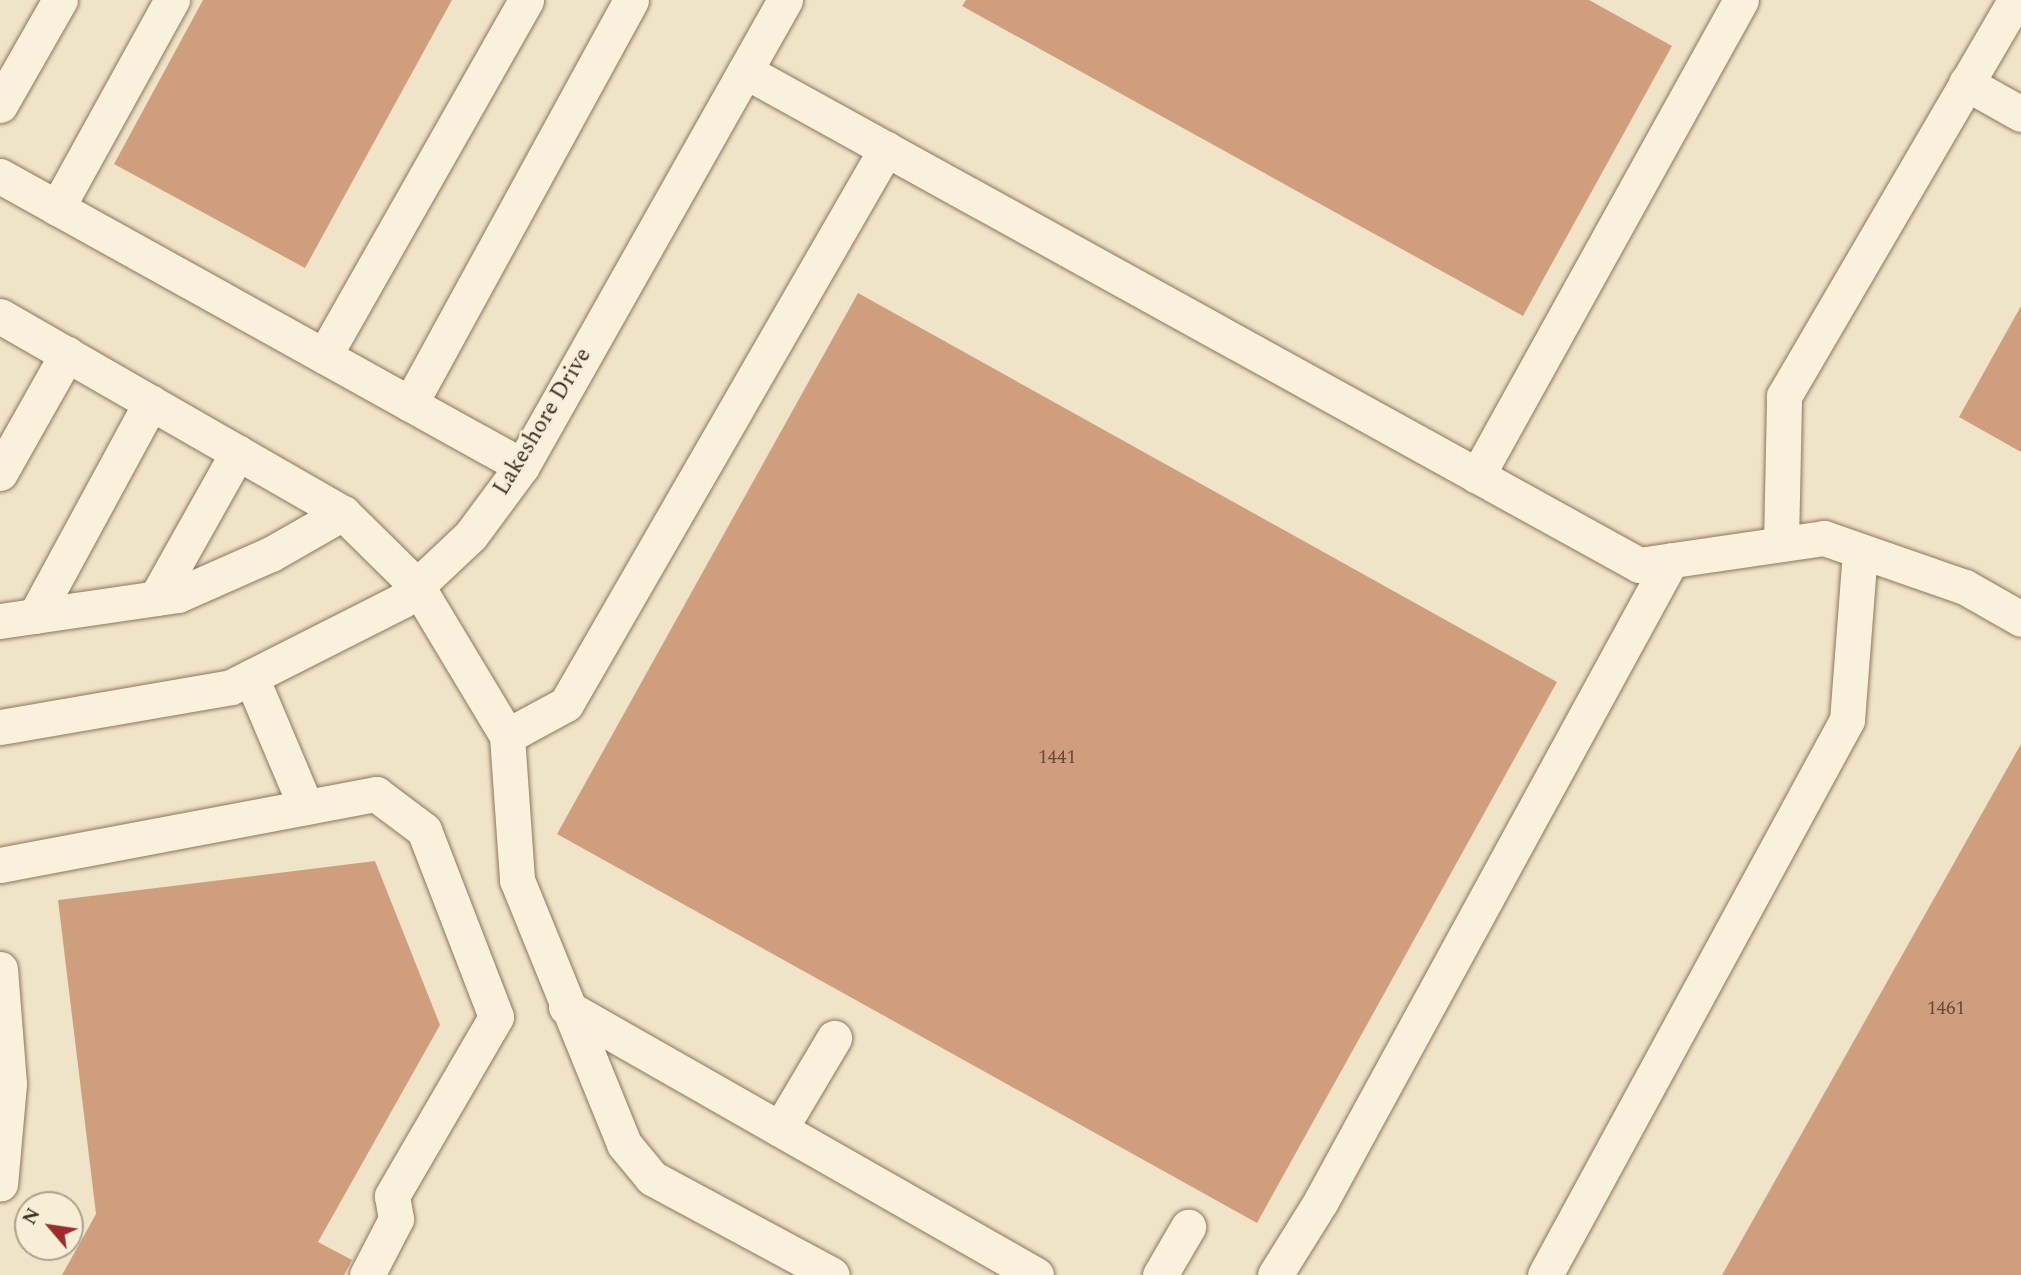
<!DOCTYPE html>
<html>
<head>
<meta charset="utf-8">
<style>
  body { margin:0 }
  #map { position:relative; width:2021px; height:1275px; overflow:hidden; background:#f0e4c8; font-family:Spectral,serif }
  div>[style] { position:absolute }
  .building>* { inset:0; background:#cf9f7d }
  .roads { filter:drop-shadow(0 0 2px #8d765c) drop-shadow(0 0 2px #8d765c) }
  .minor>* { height:35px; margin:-17.5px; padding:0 17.5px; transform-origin:17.5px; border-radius:17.5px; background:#faf1dc }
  span { translate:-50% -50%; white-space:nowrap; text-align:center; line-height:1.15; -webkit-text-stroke:5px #f7eed8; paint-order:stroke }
  .number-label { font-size:19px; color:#624a37 }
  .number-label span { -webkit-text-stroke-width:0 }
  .street-label { font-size:23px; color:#3d2e20 }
  .north { position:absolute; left:14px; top:1191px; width:70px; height:70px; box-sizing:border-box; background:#f7eed8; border:2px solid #ada18e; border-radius:50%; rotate:299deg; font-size:19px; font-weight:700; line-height:28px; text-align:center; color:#3d2e20 }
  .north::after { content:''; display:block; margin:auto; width:24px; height:32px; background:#9e2a2b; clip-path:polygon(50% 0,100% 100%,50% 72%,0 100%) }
</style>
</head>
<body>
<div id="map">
  <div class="building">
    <i style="clip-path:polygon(203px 0,452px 0,305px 268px,114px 164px)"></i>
    <i style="clip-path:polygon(966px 0,1589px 0,1672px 46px,1523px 316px,962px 6px)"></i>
    <i style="clip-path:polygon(858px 293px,1557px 682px,1257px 1223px,557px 834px)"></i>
    <i style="clip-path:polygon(2021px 306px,2021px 452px,1959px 417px)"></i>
    <i style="clip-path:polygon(2021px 744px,2021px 1275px,1722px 1275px)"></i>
    <i style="clip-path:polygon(375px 861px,440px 1025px,318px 1242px,352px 1260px,344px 1275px,62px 1275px,96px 1214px,58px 900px)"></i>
  </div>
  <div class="roads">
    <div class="minor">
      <i style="left:745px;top:71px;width:1021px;rotate:28.92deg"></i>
      <i style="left:1639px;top:565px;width:187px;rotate:-8.3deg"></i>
      <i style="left:1824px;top:538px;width:149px;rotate:19.2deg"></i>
      <i style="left:1965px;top:587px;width:64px;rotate:29.7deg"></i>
      <i style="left:1966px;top:83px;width:63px;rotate:29.4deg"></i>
      <i style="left:0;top:105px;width:121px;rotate:-60.3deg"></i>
      <i style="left:0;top:176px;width:597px;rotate:29.05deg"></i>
      <i style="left:57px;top:208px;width:238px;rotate:-61.1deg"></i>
      <i style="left:0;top:316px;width:396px;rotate:29.9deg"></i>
      <i style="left:324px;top:356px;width:409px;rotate:-60.4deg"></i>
      <i style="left:410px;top:404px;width:460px;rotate:-61.3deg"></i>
      <i style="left:0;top:473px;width:137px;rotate:-60.6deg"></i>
      <i style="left:1477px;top:476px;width:544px;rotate:-60.99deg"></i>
      <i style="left:1781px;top:544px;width:148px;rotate:-88.8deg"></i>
      <i style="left:1784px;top:396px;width:458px;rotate:-59.7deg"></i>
      <i style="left:156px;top:598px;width:167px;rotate:-60.7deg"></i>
      <i style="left:35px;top:616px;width:243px;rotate:-61.5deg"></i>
      <i style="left:0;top:621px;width:180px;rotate:-8.3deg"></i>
      <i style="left:178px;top:595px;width:102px;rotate:-23.8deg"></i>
      <i style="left:271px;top:554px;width:83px;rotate:-29.7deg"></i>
      <i style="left:343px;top:513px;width:104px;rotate:44.6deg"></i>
      <i style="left:417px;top:586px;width:175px;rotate:59deg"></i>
      <i style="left:507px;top:736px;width:144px;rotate:86deg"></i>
      <i style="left:517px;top:880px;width:285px;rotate:67.9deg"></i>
      <i style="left:624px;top:1144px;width:44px;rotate:50.5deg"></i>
      <i style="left:652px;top:1178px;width:204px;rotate:28.3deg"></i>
      <i style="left:251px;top:677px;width:141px;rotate:67.1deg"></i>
      <i style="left:0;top:727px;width:234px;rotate:-9.8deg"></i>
      <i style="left:231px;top:687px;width:191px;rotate:-26.8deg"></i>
      <i style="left:401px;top:601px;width:96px;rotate:-43.3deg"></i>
      <i style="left:471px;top:535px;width:86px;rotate:-53.5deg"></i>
      <i style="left:522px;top:466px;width:535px;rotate:-60.56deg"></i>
      <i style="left:507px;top:736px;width:67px;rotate:-28.5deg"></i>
      <i style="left:566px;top:704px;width:641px;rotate:-60.03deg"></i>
      <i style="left:0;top:865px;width:383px;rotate:-10.7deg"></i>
      <i style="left:376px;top:794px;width:60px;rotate:36.9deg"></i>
      <i style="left:424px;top:830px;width:200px;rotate:68.9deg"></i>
      <i style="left:496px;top:1017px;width:207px;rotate:120.2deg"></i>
      <i style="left:392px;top:1196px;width:23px;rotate:80deg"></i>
      <i style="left:396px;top:1219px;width:63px;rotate:117.4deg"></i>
      <i style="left:0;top:969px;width:115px;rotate:85.5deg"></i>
      <i style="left:9px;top:1084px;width:100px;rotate:95.1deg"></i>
      <i style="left:566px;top:1007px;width:541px;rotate:29.69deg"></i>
      <i style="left:780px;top:1129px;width:106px;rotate:-59.3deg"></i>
      <i style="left:1160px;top:1275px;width:56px;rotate:-59.7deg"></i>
      <i style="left:1275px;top:1275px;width:87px;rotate:-58.1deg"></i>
      <i style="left:1321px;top:1201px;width:730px;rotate:-61.36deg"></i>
      <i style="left:1545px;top:1275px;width:632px;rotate:-61.45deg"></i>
      <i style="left:1847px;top:720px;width:169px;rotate:-85.6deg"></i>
    </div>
  </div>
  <div class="number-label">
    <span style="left:1057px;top:758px">1441</span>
    <span style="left:1946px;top:1009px">1461</span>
  </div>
  <div class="street-label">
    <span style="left:543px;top:422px;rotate:-59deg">Lakeshore Drive</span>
  </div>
  <div class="north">N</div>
</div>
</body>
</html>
